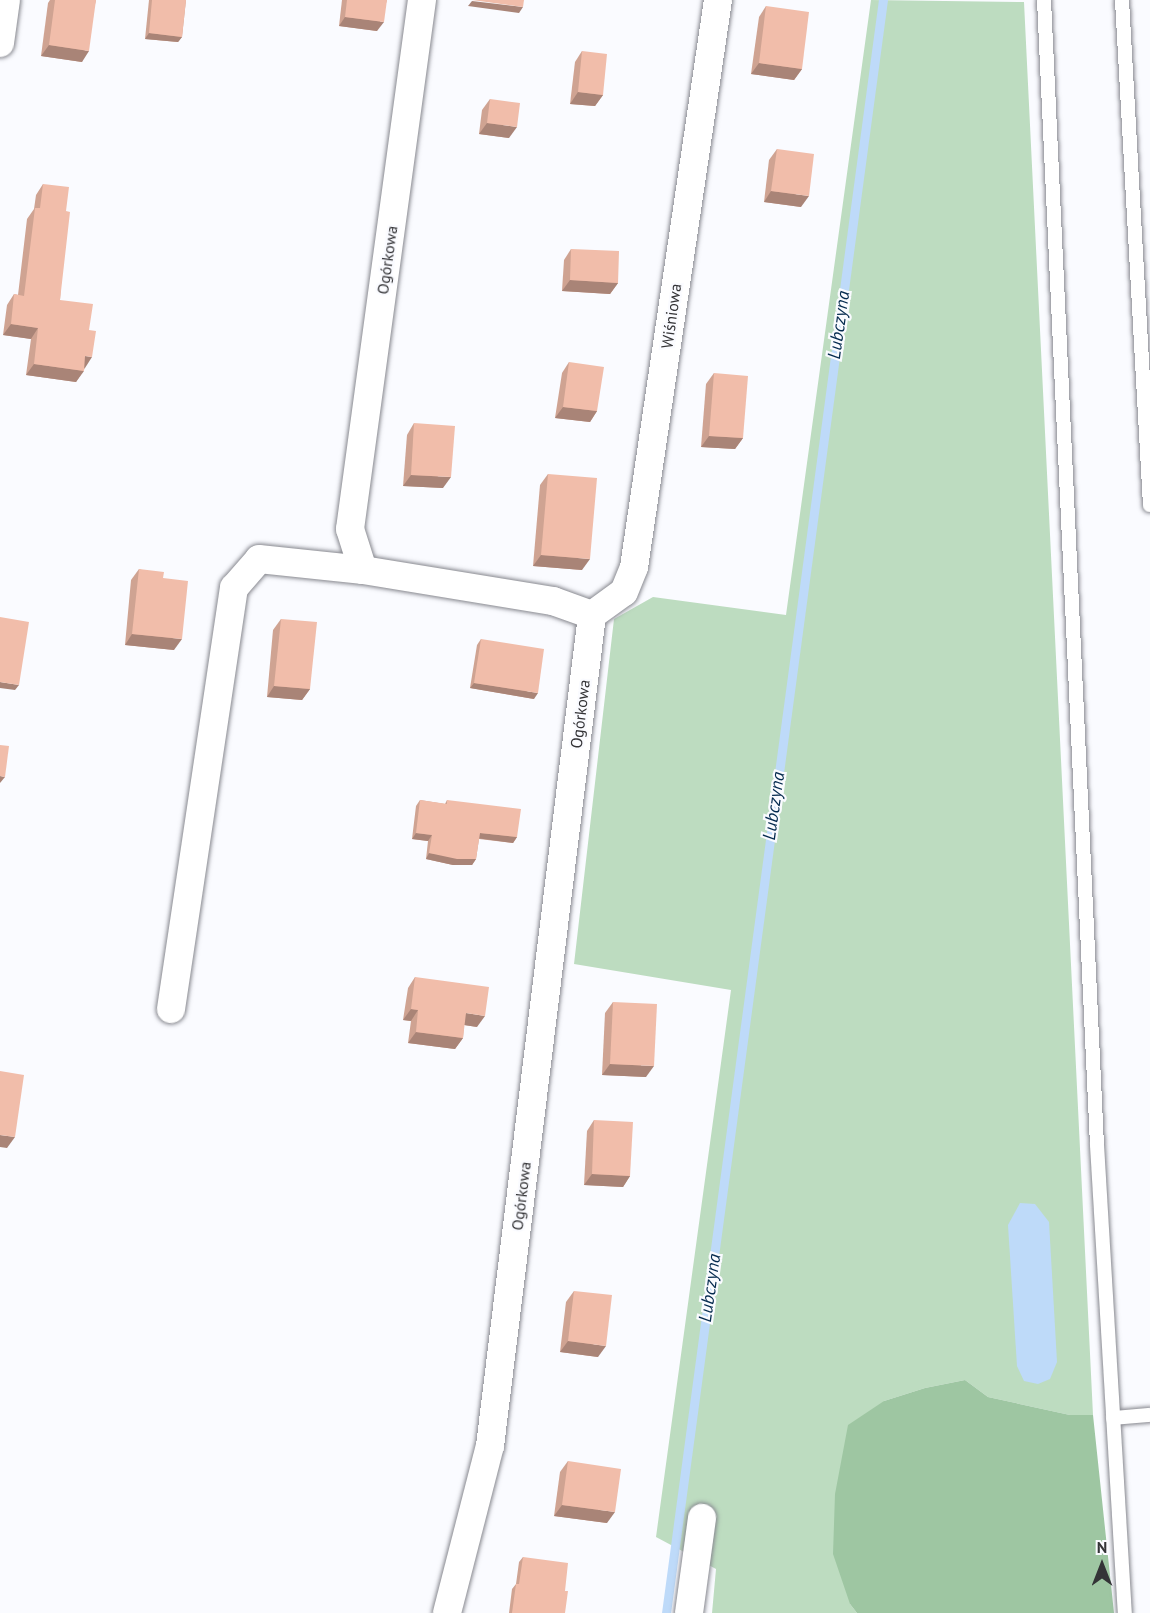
<!DOCTYPE html>
<html>
<head>
<meta charset="utf-8">
<style>
  body { margin:0 }
  #map { position:relative; width:1150px; height:1613px; overflow:hidden; background:#fafbff; font-family:"PT Sans",sans-serif }
  div>[style] { position:absolute }
  .green>* { inset:0; background:#bddcc0 }
  .forest>* { inset:0; background:#9ec6a2 }
  .water>* { inset:0; background:#bedaf9 }
  .stream>* { height:9px; margin:-4.5px; padding:0 4.5px; transform-origin:4.5px; border-radius:4.5px; background:#bedaf9 }
  .roads { filter:drop-shadow(0 0 2px #888990) drop-shadow(0 0 2px #888990) }
  .lane>* { height:14px; margin:-7px; padding:0 7px; transform-origin:7px; border-radius:7px; background:#fff }
  .street>* { height:28px; margin:-14px; padding:0 14px; transform-origin:14px; border-radius:14px; background:#fff }
  .wall>* { inset:0; background:#cfa392 }
  .shaded-wall>* { inset:0; background:#a98477 }
  .building>* { inset:0; background:#f1bdaa }
  span { translate:-50% -50%; white-space:nowrap; text-align:center; line-height:1.15; -webkit-text-stroke:4.5px #fafbff; paint-order:stroke }
  .street-label { font-size:16px; color:#343437 }
  .water-label { font-size:18px; color:#042a4e; font-style:italic }
  .north { position:absolute; left:1072px; top:1535px; width:60px; height:60px; -webkit-text-stroke:4px #fafbff; paint-order:stroke; rotate:0deg; font-size:16px; font-weight:700; line-height:24px; text-align:center; color:#343437 }
  .north::after { content:''; display:block; margin:auto; width:21px; height:27px; background:#343437; clip-path:polygon(50% 0,100% 100%,50% 72%,0 100%) }
</style>
</head>
<body>
<div id="map">
  <div class="green">
    <i style="clip-path:polygon(871px 0,1024px 2px,1093px 1415px,1070px 1415px,988px 1397px,965px 1380px,925px 1388px,884px 1401px,850px 1604px,857px 1613px,712px 1613px,716px 1569px,656px 1537px,731px 990px,574px 964px,614px 619px,653px 597px,786px 615px)"></i>
  </div>
  <div class="forest">
    <i style="clip-path:polygon(965px 1380px,988px 1397px,1070px 1415px,1093px 1415px,1114px 1613px,857px 1613px,850px 1604px,833px 1554px,835px 1494px,848px 1425px,884px 1401px,925px 1388px)"></i>
  </div>
  <div class="water">
    <i style="clip-path:polygon(1020px 1203px,1035px 1204px,1049px 1222px,1057px 1362px,1050px 1379px,1038px 1384px,1024px 1381px,1017px 1366px,1008px 1225px)"></i>
  </div>
  <div class="stream">
    <i style="left:666px;top:1613px;width:1628px;rotate:-82.34deg"></i>
  </div>
  <div class="roads">
    <div class="lane">
      <i style="left:1044px;top:0;width:1146px;rotate:87.35deg"></i>
      <i style="left:1097px;top:1145px;width:469px;rotate:86.6deg"></i>
      <i style="left:1122px;top:0;width:506px;rotate:86.83deg"></i>
      <i style="left:1113px;top:1418px;width:37px;rotate:-5deg"></i>
    </div>
    <div class="street">
      <i style="left:422px;top:0;width:534px;rotate:97.75deg"></i>
      <i style="left:350px;top:529px;width:43px;rotate:72.4deg"></i>
      <i style="left:363px;top:570px;width:193px;rotate:9.3deg"></i>
      <i style="left:553px;top:601px;width:41px;rotate:19.7deg"></i>
      <i style="left:0;top:43px;width:43px;rotate:-82.1deg"></i>
      <i style="left:592px;top:615px;width:39px;rotate:-36deg"></i>
      <i style="left:624px;top:592px;width:27px;rotate:-68deg"></i>
      <i style="left:634px;top:567px;width:573px;rotate:-81.57deg"></i>
      <i style="left:171px;top:1009px;width:426px;rotate:-81.5deg"></i>
      <i style="left:234px;top:588px;width:38px;rotate:-49deg"></i>
      <i style="left:259px;top:559px;width:105px;rotate:6deg"></i>
      <i style="left:447px;top:1613px;width:172px;rotate:-75.6deg"></i>
      <i style="left:490px;top:1446px;width:837px;rotate:-83deg"></i>
      <i style="left:689px;top:1613px;width:96px;rotate:-82.2deg"></i>
    </div>
  </div>
  <div class="wall">
    <i style="clip-path:polygon(50px 0,96px 0,82px 62px,41px 56px,48px 3px)"></i>
    <i style="clip-path:polygon(149px 0,186px 0,182px 37px,178px 42px,145px 39px)"></i>
    <i style="clip-path:polygon(342px 0,387px 0,377px 31px,339px 26px)"></i>
    <i style="clip-path:polygon(766px 6px,802px 69px,794px 80px,751px 74px,759px 17px)"></i>
    <i style="clip-path:polygon(582px 51px,603px 95px,595px 106px,570px 104px,575px 62px)"></i>
    <i style="clip-path:polygon(490px 99px,509px 138px,479px 134px,482px 110px)"></i>
    <i style="clip-path:polygon(777px 149px,801px 207px,764px 202px,769px 160px)"></i>
    <i style="clip-path:polygon(43px 184px,66px 211px,60px 300px,85px 368px,76px 382px,26px 375px,31px 339px,3px 335px,7px 305px,14px 294px,18px 295px,27px 219px,34px 209px,36px 195px)"></i>
    <i style="clip-path:polygon(571px 249px,618px 283px,610px 294px,562px 291px,564px 260px)"></i>
    <i style="clip-path:polygon(569px 362px,597px 411px,590px 422px,555px 418px,562px 373px)"></i>
    <i style="clip-path:polygon(714px 373px,743px 438px,735px 449px,701px 447px,706px 384px)"></i>
    <i style="clip-path:polygon(414px 423px,443px 488px,403px 486px,407px 435px)"></i>
    <i style="clip-path:polygon(548px 474px,582px 570px,533px 566px,540px 485px)"></i>
    <i style="clip-path:polygon(139px 569px,163px 578px,174px 650px,125px 645px,131px 580px)"></i>
    <i style="clip-path:polygon(281px 619px,310px 689px,302px 700px,267px 697px,273px 630px)"></i>
    <i style="clip-path:polygon(481px 639px,534px 699px,470px 688px,477px 645px)"></i>
    <i style="clip-path:polygon(420px 800px,445px 804px,447px 800px,517px 837px,513px 843px,479px 839px,476px 859px,472px 865px,453px 865px,426px 859px,428px 841px,412px 839px,416px 806px)"></i>
    <i style="clip-path:polygon(415px 977px,477px 1027px,464px 1025px,463px 1038px,455px 1049px,408px 1043px,411px 1021px,403px 1020px,408px 988px)"></i>
    <i style="clip-path:polygon(613px 1002px,646px 1077px,602px 1075px,605px 1013px)"></i>
    <i style="clip-path:polygon(594px 1120px,630px 1176px,623px 1187px,584px 1185px,587px 1131px)"></i>
    <i style="clip-path:polygon(574px 1291px,598px 1357px,560px 1352px,566px 1302px)"></i>
    <i style="clip-path:polygon(568px 1461px,607px 1523px,554px 1516px,560px 1472px)"></i>
    <i style="clip-path:polygon(523px 1557px,565px 1591px,565px 1613px,509px 1613px,512px 1589px,516px 1584px,519px 1562px)"></i>
  </div>
  <div class="shaded-wall">
    <i style="clip-path:polygon(472px 1px,523px 7px,519px 13px,468px 6px)"></i>
    <i style="clip-path:polygon(345px 17px,384px 22px,377px 31px,339px 26px)"></i>
    <i style="clip-path:polygon(149px 33px,182px 37px,178px 42px,145px 39px)"></i>
    <i style="clip-path:polygon(49px 45px,89px 51px,82px 62px,41px 56px)"></i>
    <i style="clip-path:polygon(759px 63px,802px 69px,794px 80px,751px 74px)"></i>
    <i style="clip-path:polygon(578px 92px,603px 95px,595px 106px,570px 104px)"></i>
    <i style="clip-path:polygon(487px 123px,517px 127px,509px 138px,479px 134px)"></i>
    <i style="clip-path:polygon(771px 191px,809px 196px,801px 207px,764px 202px)"></i>
    <i style="clip-path:polygon(570px 280px,618px 283px,610px 294px,562px 291px)"></i>
    <i style="clip-path:polygon(11px 324px,38px 328px,31px 339px,3px 335px)"></i>
    <i style="clip-path:polygon(85px 356px,92px 357px,85px 368px,78px 367px)"></i>
    <i style="clip-path:polygon(34px 364px,84px 371px,76px 382px,26px 375px)"></i>
    <i style="clip-path:polygon(563px 407px,597px 411px,590px 422px,555px 418px)"></i>
    <i style="clip-path:polygon(709px 436px,743px 438px,735px 449px,701px 447px)"></i>
    <i style="clip-path:polygon(411px 475px,451px 477px,443px 488px,403px 486px)"></i>
    <i style="clip-path:polygon(541px 555px,590px 559px,582px 570px,533px 566px)"></i>
    <i style="clip-path:polygon(132px 634px,182px 639px,174px 650px,125px 645px)"></i>
    <i style="clip-path:polygon(0 682px,19px 685px,15px 690px,0 688px)"></i>
    <i style="clip-path:polygon(474px 683px,538px 693px,534px 699px,470px 688px)"></i>
    <i style="clip-path:polygon(274px 686px,310px 689px,302px 700px,267px 697px)"></i>
    <i style="clip-path:polygon(0 776px,5px 777px,0 783px)"></i>
    <i style="clip-path:polygon(416px 833px,432px 835px,428px 841px,412px 839px)"></i>
    <i style="clip-path:polygon(480px 833px,517px 837px,513px 843px,476px 838px)"></i>
    <i style="clip-path:polygon(429px 853px,476px 859px,472px 865px,453px 865px,426px 859px)"></i>
    <i style="clip-path:polygon(411px 1009px,418px 1010px,411px 1021px,403px 1020px)"></i>
    <i style="clip-path:polygon(466px 1013px,485px 1016px,477px 1027px,458px 1024px)"></i>
    <i style="clip-path:polygon(416px 1032px,463px 1038px,455px 1049px,408px 1043px)"></i>
    <i style="clip-path:polygon(610px 1064px,654px 1066px,646px 1077px,602px 1075px)"></i>
    <i style="clip-path:polygon(0 1135px,15px 1137px,7px 1148px,0 1147px)"></i>
    <i style="clip-path:polygon(592px 1174px,630px 1176px,623px 1187px,584px 1185px)"></i>
    <i style="clip-path:polygon(568px 1341px,606px 1346px,598px 1357px,560px 1352px)"></i>
    <i style="clip-path:polygon(562px 1505px,615px 1512px,607px 1523px,554px 1516px)"></i>
  </div>
  <div class="building">
    <i style="clip-path:polygon(55px 0,96px 0,89px 51px,49px 45px)"></i>
    <i style="clip-path:polygon(152px 0,186px 0,182px 37px,149px 33px)"></i>
    <i style="clip-path:polygon(347px 0,387px 0,384px 22px,345px 17px)"></i>
    <i style="clip-path:polygon(472px 0,524px 0,523px 7px)"></i>
    <i style="clip-path:polygon(766px 6px,809px 12px,802px 69px,759px 63px)"></i>
    <i style="clip-path:polygon(582px 51px,607px 54px,603px 95px,578px 92px)"></i>
    <i style="clip-path:polygon(490px 99px,520px 103px,517px 127px,487px 123px)"></i>
    <i style="clip-path:polygon(777px 149px,814px 154px,809px 196px,771px 191px)"></i>
    <i style="clip-path:polygon(43px 184px,69px 187px,66px 211px,70px 212px,60px 300px,93px 304px,89px 330px,96px 331px,92px 357px,85px 356px,84px 371px,34px 364px,38px 328px,11px 324px,14px 294px,24px 296px,35px 208px,40px 208px)"></i>
    <i style="clip-path:polygon(571px 249px,619px 251px,618px 283px,570px 280px)"></i>
    <i style="clip-path:polygon(569px 362px,604px 367px,597px 411px,563px 407px)"></i>
    <i style="clip-path:polygon(714px 373px,748px 376px,743px 438px,709px 436px)"></i>
    <i style="clip-path:polygon(414px 423px,455px 426px,451px 477px,411px 475px)"></i>
    <i style="clip-path:polygon(548px 474px,597px 478px,590px 559px,541px 555px)"></i>
    <i style="clip-path:polygon(139px 569px,164px 572px,163px 578px,188px 581px,182px 639px,132px 634px)"></i>
    <i style="clip-path:polygon(0 617px,29px 622px,19px 685px,0 682px)"></i>
    <i style="clip-path:polygon(281px 619px,317px 622px,310px 689px,274px 686px)"></i>
    <i style="clip-path:polygon(481px 639px,544px 649px,538px 693px,474px 683px)"></i>
    <i style="clip-path:polygon(0 745px,9px 746px,5px 777px,0 776px)"></i>
    <i style="clip-path:polygon(420px 800px,447px 804px,447px 800px,521px 809px,517px 837px,480px 833px,476px 859px,457px 859px,429px 853px,432px 835px,416px 833px)"></i>
    <i style="clip-path:polygon(415px 977px,489px 987px,485px 1016px,466px 1013px,463px 1038px,416px 1032px,418px 1010px,411px 1009px)"></i>
    <i style="clip-path:polygon(613px 1002px,657px 1004px,654px 1066px,610px 1064px)"></i>
    <i style="clip-path:polygon(0 1071px,24px 1075px,15px 1137px,0 1135px)"></i>
    <i style="clip-path:polygon(594px 1120px,633px 1122px,630px 1176px,592px 1174px)"></i>
    <i style="clip-path:polygon(574px 1291px,612px 1295px,606px 1346px,568px 1341px)"></i>
    <i style="clip-path:polygon(568px 1461px,621px 1469px,615px 1512px,562px 1505px)"></i>
    <i style="clip-path:polygon(523px 1557px,568px 1563px,565px 1591px,568px 1591px,565px 1613px,512px 1613px,516px 1584px,519px 1584px)"></i>
  </div>
  <div class="street-label">
    <span style="left:387px;top:260px;rotate:-82deg">Ogórkowa</span>
    <span style="left:671px;top:316px;rotate:-82deg">Wiśniowa</span>
    <span style="left:580px;top:714px;rotate:-83deg">Ogórkowa</span>
    <span style="left:521px;top:1196px;rotate:-83deg">Ogórkowa</span>
  </div>
  <div class="water-label">
    <span style="left:839px;top:325px;rotate:-82deg">Lubczyna</span>
    <span style="left:774px;top:806px;rotate:-82deg">Lubczyna</span>
    <span style="left:710px;top:1288px;rotate:-82deg">Lubczyna</span>
  </div>
  <div class="north">N</div>
</div>
</body>
</html>
